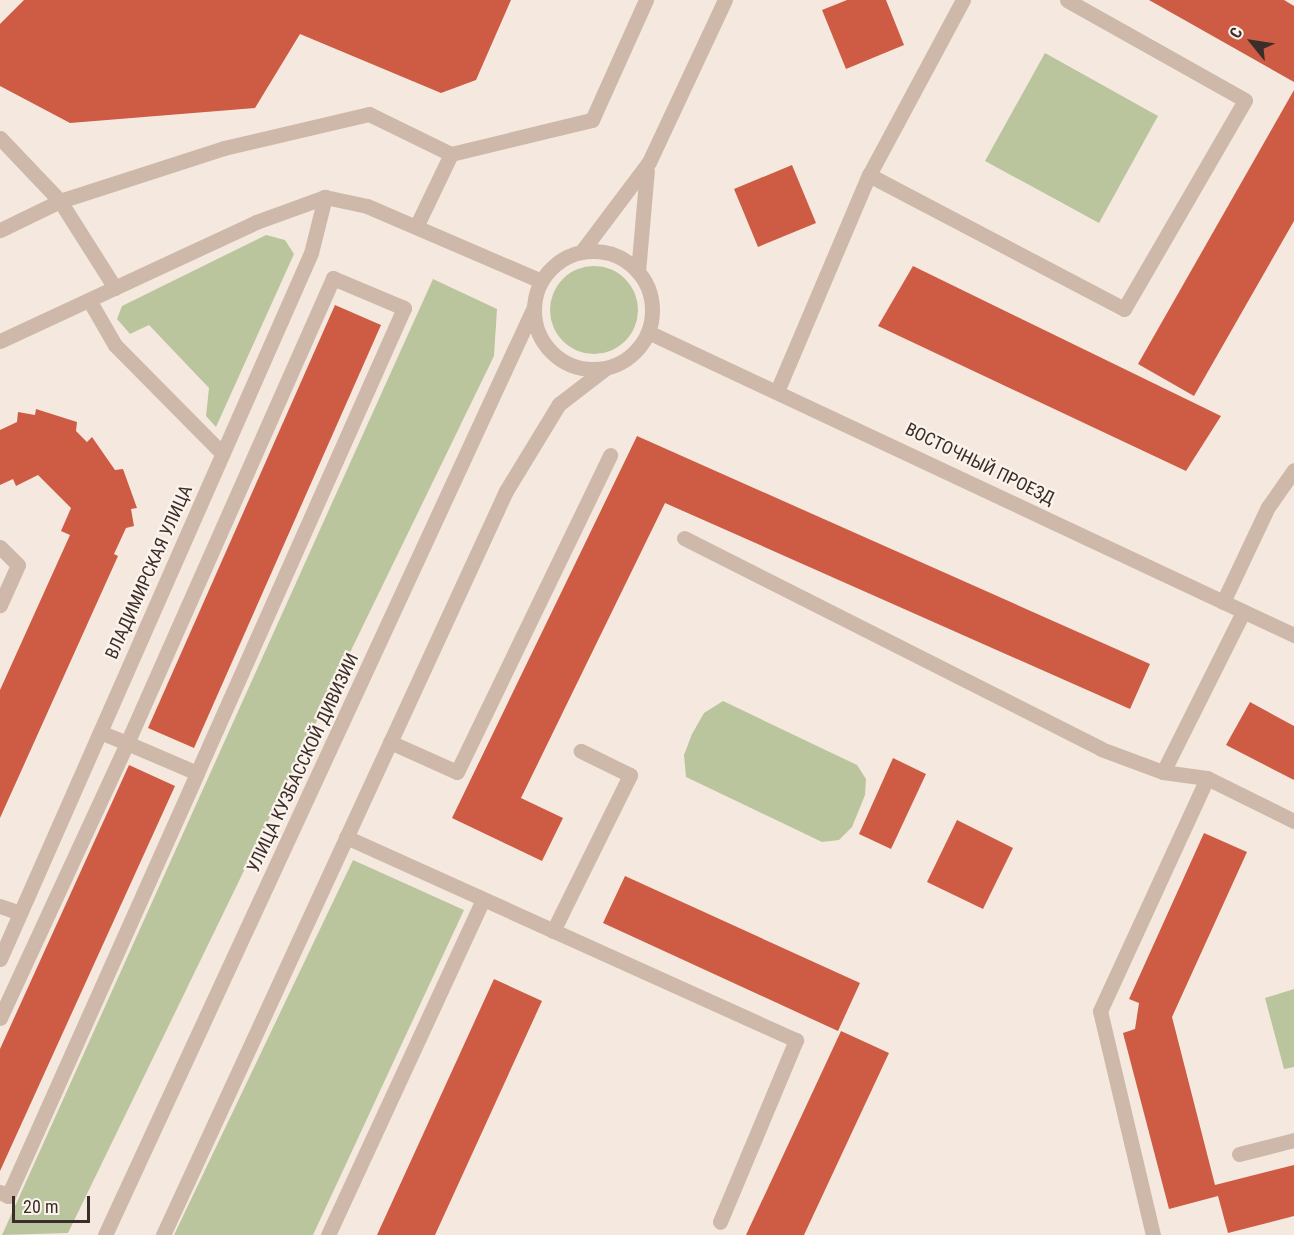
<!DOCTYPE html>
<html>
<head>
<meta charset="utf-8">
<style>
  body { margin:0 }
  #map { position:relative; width:1294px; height:1235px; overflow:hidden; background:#f5e9df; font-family:"Roboto Condensed",sans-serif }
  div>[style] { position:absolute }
  .green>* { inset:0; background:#bbc59d }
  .round { border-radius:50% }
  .building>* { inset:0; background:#ce5c44 }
  .minor>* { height:15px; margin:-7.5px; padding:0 7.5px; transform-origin:7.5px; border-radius:7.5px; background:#ceb8a9 }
  .minor>.ring { margin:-7.5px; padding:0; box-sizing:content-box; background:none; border:15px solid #ceb8a9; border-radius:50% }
  span { translate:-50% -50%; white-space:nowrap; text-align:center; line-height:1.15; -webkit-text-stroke:4.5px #fbf3ec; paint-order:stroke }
  .street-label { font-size:18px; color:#3b2e2a }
  .north { position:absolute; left:1222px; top:12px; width:60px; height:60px; -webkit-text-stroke:4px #fbf3ec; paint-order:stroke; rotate:300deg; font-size:16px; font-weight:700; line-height:24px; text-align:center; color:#3b2e2a }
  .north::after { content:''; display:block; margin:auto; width:21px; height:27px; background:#3b2e2a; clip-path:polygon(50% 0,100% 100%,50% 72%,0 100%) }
  .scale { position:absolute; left:12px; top:1196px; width:78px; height:27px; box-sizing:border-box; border:3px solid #3b2e2a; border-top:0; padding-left:8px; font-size:18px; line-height:21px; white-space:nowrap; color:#3b2e2a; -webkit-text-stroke:4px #fbf3ec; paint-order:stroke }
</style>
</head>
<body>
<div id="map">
  <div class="green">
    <i style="clip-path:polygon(1045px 53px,1158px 116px,1099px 223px,985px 161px)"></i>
    <i style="clip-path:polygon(266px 235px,285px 240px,294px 254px,216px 427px,206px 416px,209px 388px,149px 325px,130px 334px,117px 319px,122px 306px)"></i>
    <i class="round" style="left:550px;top:266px;width:88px;height:88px"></i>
    <i style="clip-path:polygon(433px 279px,497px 309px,494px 356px,68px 1233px,2px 1235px)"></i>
    <i style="clip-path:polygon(723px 701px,857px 765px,866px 779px,865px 795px,852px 827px,839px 840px,822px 842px,686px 777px,684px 755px,692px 734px,704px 713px)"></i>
    <i style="clip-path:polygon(353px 860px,464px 910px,313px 1235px,174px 1235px)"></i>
    <i style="clip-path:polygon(1294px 989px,1294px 1067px,1284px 1069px,1265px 998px)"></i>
  </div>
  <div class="building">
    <i style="clip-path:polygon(24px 0,511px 0,476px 80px,441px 93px,300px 34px,255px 108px,70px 123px,0 86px,0 24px)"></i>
    <i style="clip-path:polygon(847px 0,886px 0,904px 45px,846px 69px,822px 10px)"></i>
    <i style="clip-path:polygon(1149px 0,1284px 0,1294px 6px,1294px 82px)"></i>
    <i style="clip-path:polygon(1294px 90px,1294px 221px,1194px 396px,1138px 364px)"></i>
    <i style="clip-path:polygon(792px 165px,816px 223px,758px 247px,734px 189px)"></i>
    <i style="clip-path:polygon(913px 266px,1221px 416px,1186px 471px,878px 326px)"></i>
    <i style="clip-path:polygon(335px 305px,381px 325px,194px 748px,148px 728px)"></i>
    <i style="clip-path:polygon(36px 409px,77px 422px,76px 431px,87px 442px,92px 437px,115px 470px,123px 469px,137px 508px,131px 509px,134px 526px,126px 528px,114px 554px,118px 556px,0 818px,0 690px,70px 535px,61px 531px,71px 508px,38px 475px,16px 486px,13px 479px,0 485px,0 430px,17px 422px,18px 412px,35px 415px)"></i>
    <i style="clip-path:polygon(637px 436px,1150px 664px,1130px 709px,665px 503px,521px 798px,563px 818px,542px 861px,452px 818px)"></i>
    <i style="clip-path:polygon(1250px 702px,1294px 726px,1294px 780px,1226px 745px)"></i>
    <i style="clip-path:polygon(893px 758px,926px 774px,891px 849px,859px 834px)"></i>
    <i style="clip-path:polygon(129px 765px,175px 786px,0 1171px,0 1049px)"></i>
    <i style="clip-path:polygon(957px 820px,1013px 848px,983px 909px,927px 882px)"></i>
    <i style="clip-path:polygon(1204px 833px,1247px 852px,1172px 1017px,1215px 1185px,1294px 1165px,1294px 1216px,1228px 1233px,1218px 1196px,1169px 1209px,1123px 1033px,1135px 1029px,1139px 1003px,1129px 999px)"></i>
    <i style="clip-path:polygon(625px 876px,860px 983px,838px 1031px,603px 923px)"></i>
    <i style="clip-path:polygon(494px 979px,542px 1001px,435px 1235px,377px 1235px)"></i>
    <i style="clip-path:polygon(841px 1031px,889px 1053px,804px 1235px,746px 1235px)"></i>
  </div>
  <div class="minor">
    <i style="left:0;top:138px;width:87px;rotate:46.4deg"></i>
    <i style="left:60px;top:201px;width:67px;rotate:154.2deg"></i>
    <i style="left:869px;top:175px;width:288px;rotate:27.7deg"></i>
    <i style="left:1124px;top:309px;width:241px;rotate:-59.9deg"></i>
    <i style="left:1245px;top:100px;width:204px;rotate:-150.7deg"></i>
    <i style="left:416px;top:227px;width:81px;rotate:-64.4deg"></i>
    <i style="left:451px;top:154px;width:145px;rotate:-13.6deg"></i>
    <i style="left:592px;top:120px;width:132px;rotate:-65.8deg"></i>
    <i class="ring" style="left:534px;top:251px;width:103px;height:103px"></i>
    <i style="left:582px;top:251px;width:111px;rotate:-53deg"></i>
    <i style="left:649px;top:162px;width:179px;rotate:-64.9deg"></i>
    <i style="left:638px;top:272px;width:102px;rotate:-85deg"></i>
    <i style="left:115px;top:288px;width:103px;rotate:-122.3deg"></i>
    <i style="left:60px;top:201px;width:172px;rotate:-17.9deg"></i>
    <i style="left:224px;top:148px;width:149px;rotate:-13.2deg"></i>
    <i style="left:369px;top:114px;width:91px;rotate:26deg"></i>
    <i style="left:89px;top:300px;width:52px;rotate:60deg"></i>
    <i style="left:115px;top:345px;width:153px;rotate:45.3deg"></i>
    <i style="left:648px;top:332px;width:714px;rotate:25.13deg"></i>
    <i style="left:0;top:341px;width:282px;rotate:-24.9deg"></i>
    <i style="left:256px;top:222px;width:73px;rotate:-19.9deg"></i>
    <i style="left:325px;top:197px;width:43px;rotate:12.1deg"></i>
    <i style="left:367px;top:206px;width:189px;rotate:23.3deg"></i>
    <i style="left:778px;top:389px;width:233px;rotate:-67deg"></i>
    <i style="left:869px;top:175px;width:199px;rotate:-61.8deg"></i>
    <i style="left:684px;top:538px;width:467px;rotate:26.8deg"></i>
    <i style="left:1101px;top:749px;width:66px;rotate:20.4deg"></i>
    <i style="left:1163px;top:772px;width:44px;rotate:7.8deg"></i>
    <i style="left:1207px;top:778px;width:97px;rotate:26.3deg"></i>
    <i style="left:0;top:547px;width:25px;rotate:45deg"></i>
    <i style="left:18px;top:565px;width:44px;rotate:114.2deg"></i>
    <i style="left:1223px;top:602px;width:105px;rotate:-64.7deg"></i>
    <i style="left:1268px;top:507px;width:45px;rotate:-54.9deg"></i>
    <i style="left:390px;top:742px;width:73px;rotate:24.1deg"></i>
    <i style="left:457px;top:772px;width:352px;rotate:-64.2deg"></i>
    <i style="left:1163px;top:772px;width:179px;rotate:-63.4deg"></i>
    <i style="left:346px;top:837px;width:494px;rotate:24.3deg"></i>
    <i style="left:796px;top:1040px;width:197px;rotate:112.7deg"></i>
    <i style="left:0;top:906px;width:21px;rotate:19deg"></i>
    <i style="left:553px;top:931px;width:174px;rotate:-63.7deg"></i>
    <i style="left:630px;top:775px;width:55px;rotate:-153.9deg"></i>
    <i style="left:0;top:959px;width:771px;rotate:-66.23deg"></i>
    <i style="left:311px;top:253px;width:58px;rotate:-76deg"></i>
    <i style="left:0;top:1018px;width:303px;rotate:-65.2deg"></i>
    <i style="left:127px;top:743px;width:29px;rotate:-158deg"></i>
    <i style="left:1239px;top:1154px;width:57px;rotate:-14.3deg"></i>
    <i style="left:0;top:1192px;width:9px;rotate:27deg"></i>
    <i style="left:8px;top:1196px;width:463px;rotate:-65.9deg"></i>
    <i style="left:197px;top:773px;width:509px;rotate:-66deg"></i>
    <i style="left:404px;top:308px;width:77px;rotate:-157.1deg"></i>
    <i style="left:333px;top:278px;width:509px;rotate:113.89deg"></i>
    <i style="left:127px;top:743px;width:76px;rotate:23.2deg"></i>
    <i style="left:105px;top:1235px;width:1022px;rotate:-65.19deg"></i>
    <i style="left:163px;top:1235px;width:819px;rotate:-65.25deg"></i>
    <i style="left:506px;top:491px;width:102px;rotate:-58.7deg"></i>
    <i style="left:559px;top:404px;width:59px;rotate:-37.5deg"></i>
    <i style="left:328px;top:1235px;width:368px;rotate:-65.2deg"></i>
    <i style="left:1153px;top:1235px;width:230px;rotate:-103.3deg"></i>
    <i style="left:1100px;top:1011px;width:256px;rotate:-65.3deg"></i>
  </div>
  <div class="street-label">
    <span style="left:980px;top:464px;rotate:26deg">ВОСТОЧНЫЙ ПРОЕЗД</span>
    <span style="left:149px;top:572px;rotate:-66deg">ВЛАДИМИРСКАЯ УЛИЦА</span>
    <span style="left:303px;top:763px;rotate:-65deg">УЛИЦА КУЗБАССКОЙ ДИВИЗИИ</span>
  </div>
  <div class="north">С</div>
  <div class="scale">20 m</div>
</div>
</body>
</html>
